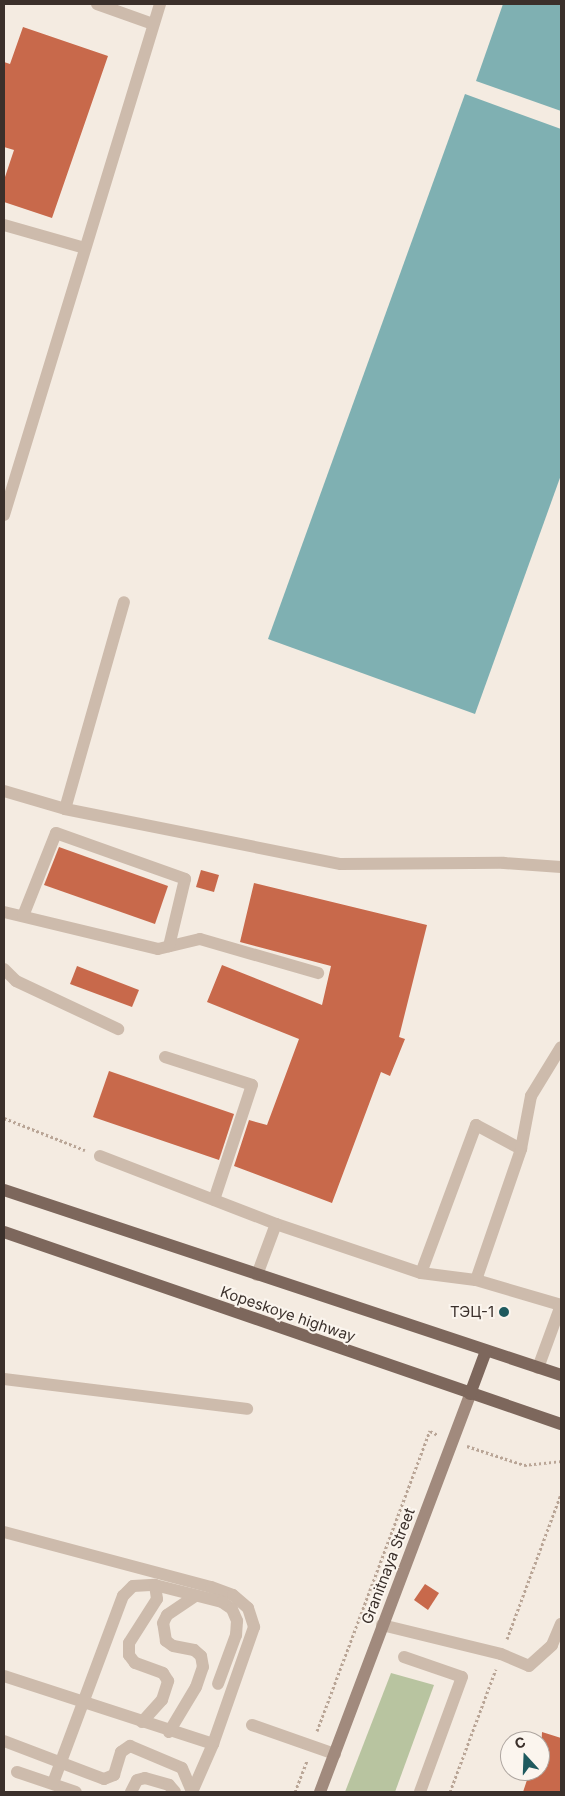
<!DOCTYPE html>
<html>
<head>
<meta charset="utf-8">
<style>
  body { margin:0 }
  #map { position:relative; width:565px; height:1796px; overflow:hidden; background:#f4ebe1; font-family:Inter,sans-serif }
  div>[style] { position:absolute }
  .green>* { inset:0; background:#b8c4a0 }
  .water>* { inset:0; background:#7fb0b2 }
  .building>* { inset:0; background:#c8694b }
  .path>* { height:3px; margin-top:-1.5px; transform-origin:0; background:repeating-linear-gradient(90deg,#b9a596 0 2.5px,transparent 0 5px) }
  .lane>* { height:12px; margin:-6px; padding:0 6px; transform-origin:6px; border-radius:6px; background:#cdbbac }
  .secondary>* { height:12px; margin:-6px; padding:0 6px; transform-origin:6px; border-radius:6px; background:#a18a7d }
  .primary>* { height:12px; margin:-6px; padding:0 6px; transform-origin:6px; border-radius:6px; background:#7d675c }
  .dots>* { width:14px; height:14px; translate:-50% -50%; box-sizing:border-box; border:2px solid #fbf5ee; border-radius:50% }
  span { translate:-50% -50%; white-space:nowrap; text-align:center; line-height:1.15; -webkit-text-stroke:4px #fbf5ee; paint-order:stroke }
  .poi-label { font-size:15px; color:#3b302b }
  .right { translate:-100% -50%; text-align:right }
  .street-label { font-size:15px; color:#3b302b }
  .frame { position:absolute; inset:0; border:5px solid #3b302b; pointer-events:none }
  .north { position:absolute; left:500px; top:1731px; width:50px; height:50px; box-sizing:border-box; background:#fbf5ee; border:1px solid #aea6a0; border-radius:50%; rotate:340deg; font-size:14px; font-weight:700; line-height:20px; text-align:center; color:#3b302b }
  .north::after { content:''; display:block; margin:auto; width:18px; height:22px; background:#1f5a5e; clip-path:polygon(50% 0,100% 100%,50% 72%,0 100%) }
</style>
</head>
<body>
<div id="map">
  <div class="green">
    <i style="clip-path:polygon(391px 1673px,434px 1685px,395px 1792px,345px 1792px)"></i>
  </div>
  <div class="water">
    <i style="clip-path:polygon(503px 4px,561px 4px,561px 111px,476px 81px)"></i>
    <i style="clip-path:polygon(465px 94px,561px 129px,561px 475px,475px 714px,268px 639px)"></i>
  </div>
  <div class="building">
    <i style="clip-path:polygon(23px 27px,108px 56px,52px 218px,4px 202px,4px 180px,14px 150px,4px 147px,4px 62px,10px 64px)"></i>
    <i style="clip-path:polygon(59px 847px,168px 886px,155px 924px,44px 885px)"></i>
    <i style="clip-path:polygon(201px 870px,219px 875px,214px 892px,196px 887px)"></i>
    <i style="clip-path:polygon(254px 883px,427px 925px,399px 1037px,405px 1039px,390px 1076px,381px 1072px,332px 1203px,234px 1166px,249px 1120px,267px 1125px,299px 1039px,207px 1002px,222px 965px,322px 1005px,331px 966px,240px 942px)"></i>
    <i style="clip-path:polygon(77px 966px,139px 990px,132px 1007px,70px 984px)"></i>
    <i style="clip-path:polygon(109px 1071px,234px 1114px,219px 1160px,93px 1117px)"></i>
    <i style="clip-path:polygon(425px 1584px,439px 1593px,428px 1610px,414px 1600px)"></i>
    <i style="clip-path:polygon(542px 1732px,561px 1738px,561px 1792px,523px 1792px,530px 1771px,540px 1771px)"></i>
  </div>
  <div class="path">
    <i style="left:4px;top:1118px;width:87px;rotate:21.6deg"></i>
    <i style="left:467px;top:1446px;width:60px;rotate:18.4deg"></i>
    <i style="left:524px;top:1465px;width:37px;rotate:-6deg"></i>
    <i style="left:507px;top:1639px;width:155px;rotate:-69.6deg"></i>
    <i style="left:317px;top:1731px;width:321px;rotate:-69.4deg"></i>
    <i style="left:430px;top:1431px;width:9px;rotate:27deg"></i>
    <i style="left:295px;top:1792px;width:34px;rotate:-69deg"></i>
    <i style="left:450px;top:1792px;width:131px;rotate:-69.5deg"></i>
  </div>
  <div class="lane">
    <i style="left:97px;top:4px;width:59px;rotate:19.7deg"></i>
    <i style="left:4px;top:225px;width:84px;rotate:15.9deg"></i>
    <i style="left:4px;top:515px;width:534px;rotate:-73.02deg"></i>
    <i style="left:4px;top:791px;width:64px;rotate:16.4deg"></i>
    <i style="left:65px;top:809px;width:281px;rotate:11.3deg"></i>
    <i style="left:341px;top:864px;width:163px;rotate:-0.4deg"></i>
    <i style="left:504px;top:863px;width:57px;rotate:4deg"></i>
    <i style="left:65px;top:809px;width:215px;rotate:-74.1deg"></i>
    <i style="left:4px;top:912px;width:158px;rotate:13.5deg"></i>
    <i style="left:158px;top:949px;width:43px;rotate:-13.4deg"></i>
    <i style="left:200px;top:939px;width:123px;rotate:16.1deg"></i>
    <i style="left:23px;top:916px;width:89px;rotate:-68.3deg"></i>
    <i style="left:56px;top:833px;width:137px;rotate:19.6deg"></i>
    <i style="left:185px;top:879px;width:69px;rotate:103.4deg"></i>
    <i style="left:4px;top:969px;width:17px;rotate:45deg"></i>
    <i style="left:16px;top:981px;width:113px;rotate:25.2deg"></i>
    <i style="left:165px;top:1057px;width:91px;rotate:17.8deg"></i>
    <i style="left:252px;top:1085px;width:121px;rotate:108.3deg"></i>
    <i style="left:100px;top:1156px;width:189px;rotate:21.1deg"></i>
    <i style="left:276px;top:1224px;width:153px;rotate:18.7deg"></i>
    <i style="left:421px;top:1273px;width:55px;rotate:7.3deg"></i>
    <i style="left:476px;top:1280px;width:89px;rotate:16.4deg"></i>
    <i style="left:561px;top:1305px;width:67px;rotate:110.1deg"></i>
    <i style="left:421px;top:1273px;width:158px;rotate:-69.6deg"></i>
    <i style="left:476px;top:1125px;width:51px;rotate:28.1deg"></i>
    <i style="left:257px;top:1275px;width:54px;rotate:-69.6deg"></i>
    <i style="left:476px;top:1280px;width:139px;rotate:-71deg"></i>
    <i style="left:521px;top:1149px;width:54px;rotate:-79.3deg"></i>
    <i style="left:531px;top:1096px;width:57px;rotate:-58.5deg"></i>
    <i style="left:4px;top:1379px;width:245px;rotate:7deg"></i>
    <i style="left:4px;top:1532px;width:214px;rotate:14.9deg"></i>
    <i style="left:211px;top:1587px;width:23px;rotate:20deg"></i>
    <i style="left:233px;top:1595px;width:20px;rotate:41deg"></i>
    <i style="left:248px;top:1608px;width:20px;rotate:72deg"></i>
    <i style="left:254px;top:1627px;width:124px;rotate:109.3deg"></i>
    <i style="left:213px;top:1744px;width:52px;rotate:113.6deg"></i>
    <i style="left:382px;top:1625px;width:122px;rotate:13.7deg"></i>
    <i style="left:501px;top:1654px;width:30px;rotate:23deg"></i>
    <i style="left:529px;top:1666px;width:31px;rotate:-42deg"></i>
    <i style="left:552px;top:1645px;width:23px;rotate:-67deg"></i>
    <i style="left:404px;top:1657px;width:61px;rotate:19deg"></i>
    <i style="left:462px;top:1677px;width:122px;rotate:110.1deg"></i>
    <i style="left:4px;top:1676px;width:220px;rotate:18deg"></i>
    <i style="left:142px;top:1722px;width:30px;rotate:-48deg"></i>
    <i style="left:162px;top:1700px;width:20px;rotate:-72deg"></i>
    <i style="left:168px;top:1681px;width:9px;rotate:-122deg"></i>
    <i style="left:163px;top:1673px;width:30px;rotate:-160deg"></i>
    <i style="left:135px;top:1663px;width:10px;rotate:-127deg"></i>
    <i style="left:129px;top:1655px;width:12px;rotate:-90deg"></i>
    <i style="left:129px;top:1643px;width:52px;rotate:-57.5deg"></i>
    <i style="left:157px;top:1599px;width:14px;rotate:-98deg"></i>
    <i style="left:252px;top:1725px;width:88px;rotate:19.3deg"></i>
    <i style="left:169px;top:1732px;width:52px;rotate:-59deg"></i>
    <i style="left:196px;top:1687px;width:21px;rotate:-71deg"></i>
    <i style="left:203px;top:1667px;width:11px;rotate:-100deg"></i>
    <i style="left:201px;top:1656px;width:9px;rotate:-139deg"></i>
    <i style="left:194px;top:1650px;width:21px;rotate:-169deg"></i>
    <i style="left:173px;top:1646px;width:9px;rotate:-144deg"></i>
    <i style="left:166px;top:1641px;width:18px;rotate:-99deg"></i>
    <i style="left:163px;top:1623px;width:9px;rotate:-63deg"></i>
    <i style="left:167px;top:1615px;width:34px;rotate:-34deg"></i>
    <i style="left:4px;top:1741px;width:107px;rotate:20.8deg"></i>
    <i style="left:104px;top:1779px;width:11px;rotate:-22deg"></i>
    <i style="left:114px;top:1775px;width:24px;rotate:-73deg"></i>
    <i style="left:121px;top:1752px;width:11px;rotate:-34deg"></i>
    <i style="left:130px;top:1746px;width:56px;rotate:22.9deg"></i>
    <i style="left:182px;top:1768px;width:26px;rotate:67deg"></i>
    <i style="left:17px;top:1772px;width:62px;rotate:18.7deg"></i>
    <i style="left:53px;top:1783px;width:200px;rotate:-69.5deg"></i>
    <i style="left:123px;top:1596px;width:14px;rotate:-45deg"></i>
    <i style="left:133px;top:1586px;width:22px;rotate:-3deg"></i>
    <i style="left:155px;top:1585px;width:69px;rotate:14.2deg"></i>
    <i style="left:222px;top:1602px;width:12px;rotate:35deg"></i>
    <i style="left:232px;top:1609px;width:13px;rotate:67deg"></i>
    <i style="left:237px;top:1621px;width:14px;rotate:94deg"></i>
    <i style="left:236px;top:1635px;width:52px;rotate:110.2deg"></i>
    <i style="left:131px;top:1792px;width:13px;rotate:-63deg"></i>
    <i style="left:137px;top:1780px;width:8px;rotate:-14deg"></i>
    <i style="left:145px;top:1778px;width:25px;rotate:16deg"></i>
    <i style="left:169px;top:1785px;width:9px;rotate:49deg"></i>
  </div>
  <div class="secondary">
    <i style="left:320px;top:1792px;width:425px;rotate:-69.3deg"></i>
  </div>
  <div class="primary">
    <i style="left:4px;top:1190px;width:587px;rotate:18.37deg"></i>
    <i style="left:4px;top:1232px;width:589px;rotate:19.02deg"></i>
    <i style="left:470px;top:1394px;width:46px;rotate:-69.6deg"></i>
  </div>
  <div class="dots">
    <i style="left:504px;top:1312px;background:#1f5a5e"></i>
  </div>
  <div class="poi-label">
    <span class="right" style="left:494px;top:1312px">ТЭЦ-1</span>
  </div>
  <div class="street-label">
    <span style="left:288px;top:1314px;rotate:19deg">Kopeskoye highway</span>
    <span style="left:388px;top:1566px;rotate:-69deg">Granitnaya Street</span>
  </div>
  <div class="frame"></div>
  <div class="north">С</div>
</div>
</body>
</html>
